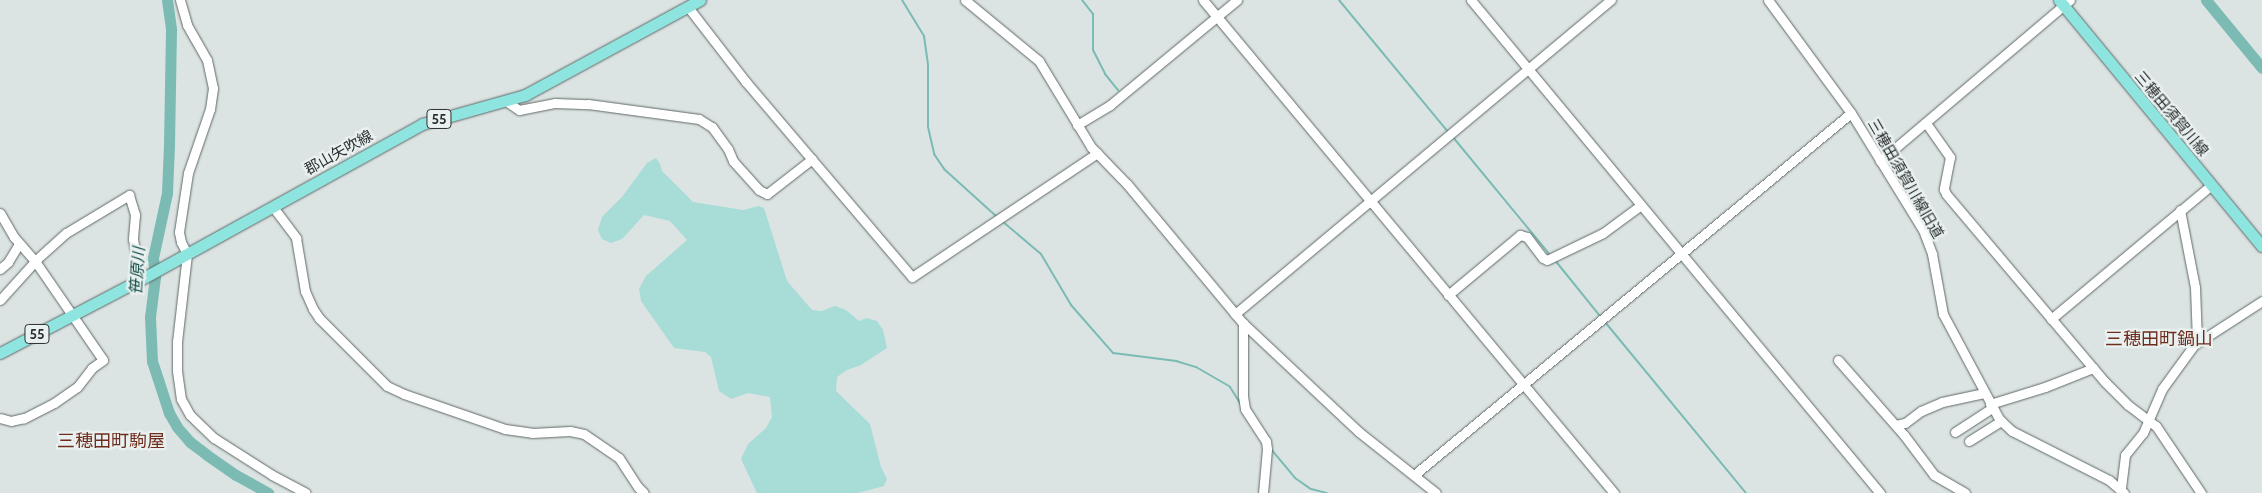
<!DOCTYPE html>
<html>
<head>
<meta charset="utf-8">
<style>
  body { margin:0 }
  #map { position:relative; width:2262px; height:493px; overflow:hidden; background:#dbe4e3; font-family:Cabin,"Noto Sans JP",sans-serif }
  div>[style] { position:absolute }
  .green>* { inset:0; background:#a7dcd7 }
  .stream>* { height:2px; margin:-1px; padding:0 1px; transform-origin:1px; border-radius:1px; background:#7bbbb4 }
  .river>* { height:11px; margin:-5.5px; padding:0 5.5px; transform-origin:5.5px; border-radius:5.5px; background:#7bbbb4 }
  .roads { filter:drop-shadow(0 0 1px #606867) drop-shadow(0 0 1px #606867) }
  .minor>* { height:9px; margin:-4.5px; padding:0 4.5px; transform-origin:4.5px; border-radius:4.5px; background:#fff }
  .major>* { height:11px; margin:-5.5px; padding:0 5.5px; transform-origin:5.5px; border-radius:5.5px; background:#8ee4de }
  span { translate:-50% -50%; white-space:nowrap; text-align:center; line-height:1.15; -webkit-text-stroke:4.5px #e9f1f0; paint-order:stroke }
  .shield-label span { padding:1px 4px; background:#e9f1f0; border:1px solid; border-radius:4px; -webkit-text-stroke-width:0 }
  .shield-label { font-size:14px; color:#2c2f2f; font-weight:700 }
  .street-label { font-size:15px; color:#2c2f2f }
  .water-label { font-size:16px; color:#144d49; font-style:italic }
  .quarter-label { font-size:18px; color:#6f2c1c }
</style>
</head>
<body>
<div id="map">
  <div class="green">
    <i style="clip-path:polygon(656px 158px,660px 164px,662px 171px,693px 202px,743px 210px,759px 206px,764px 208px,787px 281px,812px 310px,822px 311px,835px 306px,846px 310px,859px 321px,867px 318px,877px 321px,883px 330px,887px 348px,861px 365px,847px 370px,837px 377px,836px 391px,870px 424px,881px 467px,887px 479px,884px 486px,858px 493px,757px 493px,741px 459px,748px 444px,766px 428px,772px 417px,770px 397px,748px 393px,731px 399px,719px 391px,711px 357px,705px 352px,674px 348px,641px 301px,639px 289px,646px 276px,687px 240px,670px 221px,644px 215px,622px 239px,611px 243px,602px 239px,598px 230px,602px 217px,622px 197px,647px 163px)"></i>
  </div>
  <div class="stream">
    <i style="left:902px;top:0;width:42px;rotate:58.6deg"></i>
    <i style="left:924px;top:36px;width:29px;rotate:82deg"></i>
    <i style="left:928px;top:65px;width:62px;rotate:90deg"></i>
    <i style="left:928px;top:127px;width:28px;rotate:77deg"></i>
    <i style="left:934px;top:154px;width:18px;rotate:56deg"></i>
    <i style="left:944px;top:169px;width:72px;rotate:42.2deg"></i>
    <i style="left:1082px;top:0;width:18px;rotate:52deg"></i>
    <i style="left:1093px;top:14px;width:36px;rotate:90deg"></i>
    <i style="left:1093px;top:50px;width:27px;rotate:63deg"></i>
    <i style="left:1105px;top:74px;width:21px;rotate:51deg"></i>
    <i style="left:1339px;top:0;width:173px;rotate:50.4deg"></i>
    <i style="left:1452px;top:136px;width:156px;rotate:50.5deg"></i>
    <i style="left:1002px;top:221px;width:51px;rotate:40.2deg"></i>
    <i style="left:1041px;top:254px;width:59px;rotate:59.5deg"></i>
    <i style="left:1071px;top:305px;width:64px;rotate:48.8deg"></i>
    <i style="left:1113px;top:353px;width:64px;rotate:7.2deg"></i>
    <i style="left:1176px;top:361px;width:21px;rotate:17deg"></i>
    <i style="left:1196px;top:367px;width:39px;rotate:30deg"></i>
    <i style="left:1230px;top:387px;width:19px;rotate:58deg"></i>
    <i style="left:1554px;top:259px;width:73px;rotate:51.1deg"></i>
    <i style="left:1605px;top:322px;width:222px;rotate:50.5deg"></i>
    <i style="left:1270px;top:448px;width:39px;rotate:50deg"></i>
    <i style="left:1295px;top:478px;width:19px;rotate:35deg"></i>
    <i style="left:1311px;top:489px;width:16px;rotate:14deg"></i>
  </div>
  <div class="river">
    <i style="left:167px;top:0;width:30px;rotate:82deg"></i>
    <i style="left:171px;top:30px;width:115px;rotate:91deg"></i>
    <i style="left:169px;top:145px;width:48px;rotate:92.4deg"></i>
    <i style="left:167px;top:193px;width:66px;rotate:102.2deg"></i>
    <i style="left:153px;top:258px;width:19px;rotate:84deg"></i>
    <i style="left:155px;top:277px;width:40px;rotate:97.1deg"></i>
    <i style="left:150px;top:317px;width:44px;rotate:87.4deg"></i>
    <i style="left:152px;top:361px;width:55px;rotate:71.9deg"></i>
    <i style="left:169px;top:413px;width:16px;rotate:60deg"></i>
    <i style="left:177px;top:427px;width:20px;rotate:49deg"></i>
    <i style="left:190px;top:442px;width:21px;rotate:37deg"></i>
    <i style="left:207px;top:455px;width:35px;rotate:35deg"></i>
    <i style="left:236px;top:475px;width:37px;rotate:29deg"></i>
    <i style="left:2206px;top:0;width:88px;rotate:50.5deg"></i>
  </div>
  <div class="roads">
    <div class="minor">
      <i style="left:180px;top:0;width:26px;rotate:74deg"></i>
      <i style="left:187px;top:25px;width:40px;rotate:60.3deg"></i>
      <i style="left:207px;top:60px;width:29px;rotate:78deg"></i>
      <i style="left:213px;top:88px;width:21px;rotate:98deg"></i>
      <i style="left:210px;top:109px;width:68px;rotate:109deg"></i>
      <i style="left:188px;top:173px;width:60px;rotate:98.7deg"></i>
      <i style="left:179px;top:232px;width:10px;rotate:79deg"></i>
      <i style="left:181px;top:242px;width:13px;rotate:63deg"></i>
      <i style="left:187px;top:254px;width:89px;rotate:96.5deg"></i>
      <i style="left:177px;top:342px;width:29px;rotate:90deg"></i>
      <i style="left:177px;top:371px;width:28px;rotate:82deg"></i>
      <i style="left:181px;top:399px;width:18px;rotate:61deg"></i>
      <i style="left:190px;top:415px;width:33px;rotate:44deg"></i>
      <i style="left:214px;top:438px;width:69px;rotate:32.5deg"></i>
      <i style="left:272px;top:475px;width:38px;rotate:28deg"></i>
      <i style="left:965px;top:0;width:96px;rotate:39.5deg"></i>
      <i style="left:1039px;top:61px;width:100px;rotate:58.8deg"></i>
      <i style="left:1091px;top:147px;width:52px;rotate:45.8deg"></i>
      <i style="left:1127px;top:184px;width:181px;rotate:50.2deg"></i>
      <i style="left:1243px;top:323px;width:159px;rotate:43.2deg"></i>
      <i style="left:1359px;top:432px;width:98px;rotate:38.4deg"></i>
      <i style="left:1203px;top:0;width:642px;rotate:50.18deg"></i>
      <i style="left:1471px;top:0;width:641px;rotate:50.32deg"></i>
      <i style="left:1768px;top:0;width:140px;rotate:53.7deg"></i>
      <i style="left:1851px;top:113px;width:137px;rotate:58.4deg"></i>
      <i style="left:1923px;top:230px;width:26px;rotate:69deg"></i>
      <i style="left:1932px;top:254px;width:61px;rotate:79.6deg"></i>
      <i style="left:1943px;top:314px;width:119px;rotate:61.9deg"></i>
      <i style="left:1999px;top:419px;width:18px;rotate:43deg"></i>
      <i style="left:2012px;top:431px;width:109px;rotate:26.8deg"></i>
      <i style="left:2109px;top:480px;width:20px;rotate:41deg"></i>
      <i style="left:688px;top:7px;width:95px;rotate:52.3deg"></i>
      <i style="left:746px;top:82px;width:256px;rotate:49.6deg"></i>
      <i style="left:912px;top:277px;width:223px;rotate:-33.8deg"></i>
      <i style="left:506px;top:101px;width:16px;rotate:35deg"></i>
      <i style="left:519px;top:110px;width:37px;rotate:-11deg"></i>
      <i style="left:555px;top:103px;width:33px;rotate:2deg"></i>
      <i style="left:588px;top:104px;width:112px;rotate:7.7deg"></i>
      <i style="left:699px;top:119px;width:15px;rotate:32deg"></i>
      <i style="left:712px;top:127px;width:27px;rotate:54deg"></i>
      <i style="left:728px;top:149px;width:13px;rotate:67deg"></i>
      <i style="left:733px;top:161px;width:39px;rotate:48deg"></i>
      <i style="left:759px;top:190px;width:9px;rotate:27deg"></i>
      <i style="left:767px;top:194px;width:57px;rotate:-37.9deg"></i>
      <i style="left:1926px;top:123px;width:42px;rotate:54.8deg"></i>
      <i style="left:1950px;top:157px;width:33px;rotate:101deg"></i>
      <i style="left:1944px;top:189px;width:5px;rotate:68deg"></i>
      <i style="left:1946px;top:194px;width:246px;rotate:49.8deg"></i>
      <i style="left:2105px;top:382px;width:33px;rotate:45deg"></i>
      <i style="left:2128px;top:405px;width:35px;rotate:37deg"></i>
      <i style="left:2156px;top:426px;width:81px;rotate:56.1deg"></i>
      <i style="left:1077px;top:125px;width:39px;rotate:-31deg"></i>
      <i style="left:1110px;top:105px;width:165px;rotate:-39.6deg"></i>
      <i style="left:1880px;top:161px;width:249px;rotate:-40.3deg"></i>
      <i style="left:273px;top:207px;width:39px;rotate:53deg"></i>
      <i style="left:296px;top:238px;width:54px;rotate:80.4deg"></i>
      <i style="left:305px;top:291px;width:20px;rotate:66deg"></i>
      <i style="left:313px;top:309px;width:11px;rotate:56deg"></i>
      <i style="left:319px;top:318px;width:96px;rotate:45deg"></i>
      <i style="left:387px;top:386px;width:19px;rotate:25deg"></i>
      <i style="left:404px;top:394px;width:107px;rotate:19.1deg"></i>
      <i style="left:505px;top:429px;width:27px;rotate:8deg"></i>
      <i style="left:532px;top:433px;width:38px;rotate:-3deg"></i>
      <i style="left:570px;top:431px;width:14px;rotate:12deg"></i>
      <i style="left:584px;top:434px;width:42px;rotate:34.4deg"></i>
      <i style="left:619px;top:458px;width:35px;rotate:57deg"></i>
      <i style="left:638px;top:487px;width:8px;rotate:45deg"></i>
      <i style="left:2180px;top:210px;width:78px;rotate:79deg"></i>
      <i style="left:2195px;top:287px;width:55px;rotate:87.9deg"></i>
      <i style="left:0;top:213px;width:28px;rotate:60deg"></i>
      <i style="left:14px;top:237px;width:32px;rotate:49deg"></i>
      <i style="left:35px;top:261px;width:120px;rotate:55.5deg"></i>
      <i style="left:103px;top:360px;width:14px;rotate:144deg"></i>
      <i style="left:92px;top:368px;width:24px;rotate:128deg"></i>
      <i style="left:77px;top:387px;width:28px;rotate:145deg"></i>
      <i style="left:54px;top:403px;width:34px;rotate:153deg"></i>
      <i style="left:24px;top:418px;width:13px;rotate:167deg"></i>
      <i style="left:11px;top:421px;width:11px;rotate:-165deg"></i>
      <i style="left:0;top:269px;width:11px;rotate:-41deg"></i>
      <i style="left:8px;top:262px;width:21px;rotate:-59deg"></i>
      <i style="left:1448px;top:295px;width:94px;rotate:-39.8deg"></i>
      <i style="left:1520px;top:235px;width:7px;rotate:16deg"></i>
      <i style="left:1527px;top:237px;width:26px;rotate:53deg"></i>
      <i style="left:1543px;top:258px;width:4px;rotate:27deg"></i>
      <i style="left:1547px;top:260px;width:62px;rotate:-25.7deg"></i>
      <i style="left:1603px;top:233px;width:47px;rotate:-36.4deg"></i>
      <i style="left:0;top:300px;width:55px;rotate:-47.9deg"></i>
      <i style="left:37px;top:259px;width:39px;rotate:-42deg"></i>
      <i style="left:66px;top:233px;width:74px;rotate:-31.1deg"></i>
      <i style="left:129px;top:195px;width:21px;rotate:73deg"></i>
      <i style="left:135px;top:215px;width:24px;rotate:95deg"></i>
      <i style="left:133px;top:239px;width:27px;rotate:80deg"></i>
      <i style="left:138px;top:266px;width:15px;rotate:90deg"></i>
      <i style="left:1235px;top:314px;width:490px;rotate:-39.9deg"></i>
      <i style="left:2051px;top:319px;width:209px;rotate:-39.9deg"></i>
      <i style="left:1243px;top:323px;width:73px;rotate:90deg"></i>
      <i style="left:1243px;top:396px;width:13px;rotate:81deg"></i>
      <i style="left:1245px;top:409px;width:38px;rotate:57deg"></i>
      <i style="left:1266px;top:441px;width:8px;rotate:83deg"></i>
      <i style="left:1267px;top:449px;width:44px;rotate:95.2deg"></i>
      <i style="left:1838px;top:360px;width:100px;rotate:48.7deg"></i>
      <i style="left:1904px;top:435px;width:50px;rotate:53.1deg"></i>
      <i style="left:1934px;top:475px;width:36px;rotate:30deg"></i>
      <i style="left:1990px;top:404px;width:58px;rotate:-17.2deg"></i>
      <i style="left:2045px;top:387px;width:52px;rotate:-21.6deg"></i>
      <i style="left:1896px;top:425px;width:9px;rotate:-13deg"></i>
      <i style="left:1905px;top:423px;width:20px;rotate:-37deg"></i>
      <i style="left:1921px;top:411px;width:23px;rotate:-23deg"></i>
      <i style="left:1942px;top:402px;width:43px;rotate:-12.1deg"></i>
      <i style="left:1955px;top:432px;width:44px;rotate:-33deg"></i>
      <i style="left:1969px;top:441px;width:38px;rotate:-32deg"></i>
      <i style="left:1414px;top:475px;width:567px;rotate:-39.64deg"></i>
      <i style="left:2121px;top:488px;width:33px;rotate:-83deg"></i>
      <i style="left:2125px;top:455px;width:28px;rotate:-51deg"></i>
      <i style="left:2143px;top:433px;width:48px;rotate:-66.6deg"></i>
      <i style="left:2162px;top:389px;width:54px;rotate:-54deg"></i>
      <i style="left:2194px;top:345px;width:81px;rotate:-32.9deg"></i>
    </div>
    <div class="major">
      <i style="left:2059px;top:0;width:319px;rotate:50.5deg"></i>
      <i style="left:0;top:353px;width:156px;rotate:-27.6deg"></i>
      <i style="left:138px;top:281px;width:325px;rotate:-28.9deg"></i>
      <i style="left:422px;top:124px;width:107px;rotate:-15.7deg"></i>
      <i style="left:525px;top:95px;width:199px;rotate:-28.5deg"></i>
    </div>
  </div>
  <div class="shield-label">
    <span style="left:439px;top:119px">55</span>
    <span style="left:37px;top:334px">55</span>
  </div>
  <div class="street-label">
    <span style="left:2171px;top:114px;rotate:50deg">三穂田須賀川線</span>
    <span style="left:339px;top:153px;rotate:-29deg">郡山矢吹線</span>
    <span style="left:1905px;top:179px;rotate:60deg">三穂田須賀川線旧道</span>
  </div>
  <div class="water-label">
    <span style="left:138px;top:271px;rotate:-86deg">笹原川</span>
  </div>
  <div class="quarter-label">
    <span style="left:2159px;top:339px">三穂田町鍋山</span>
    <span style="left:111px;top:441px">三穂田町駒屋</span>
  </div>
</div>
</body>
</html>
